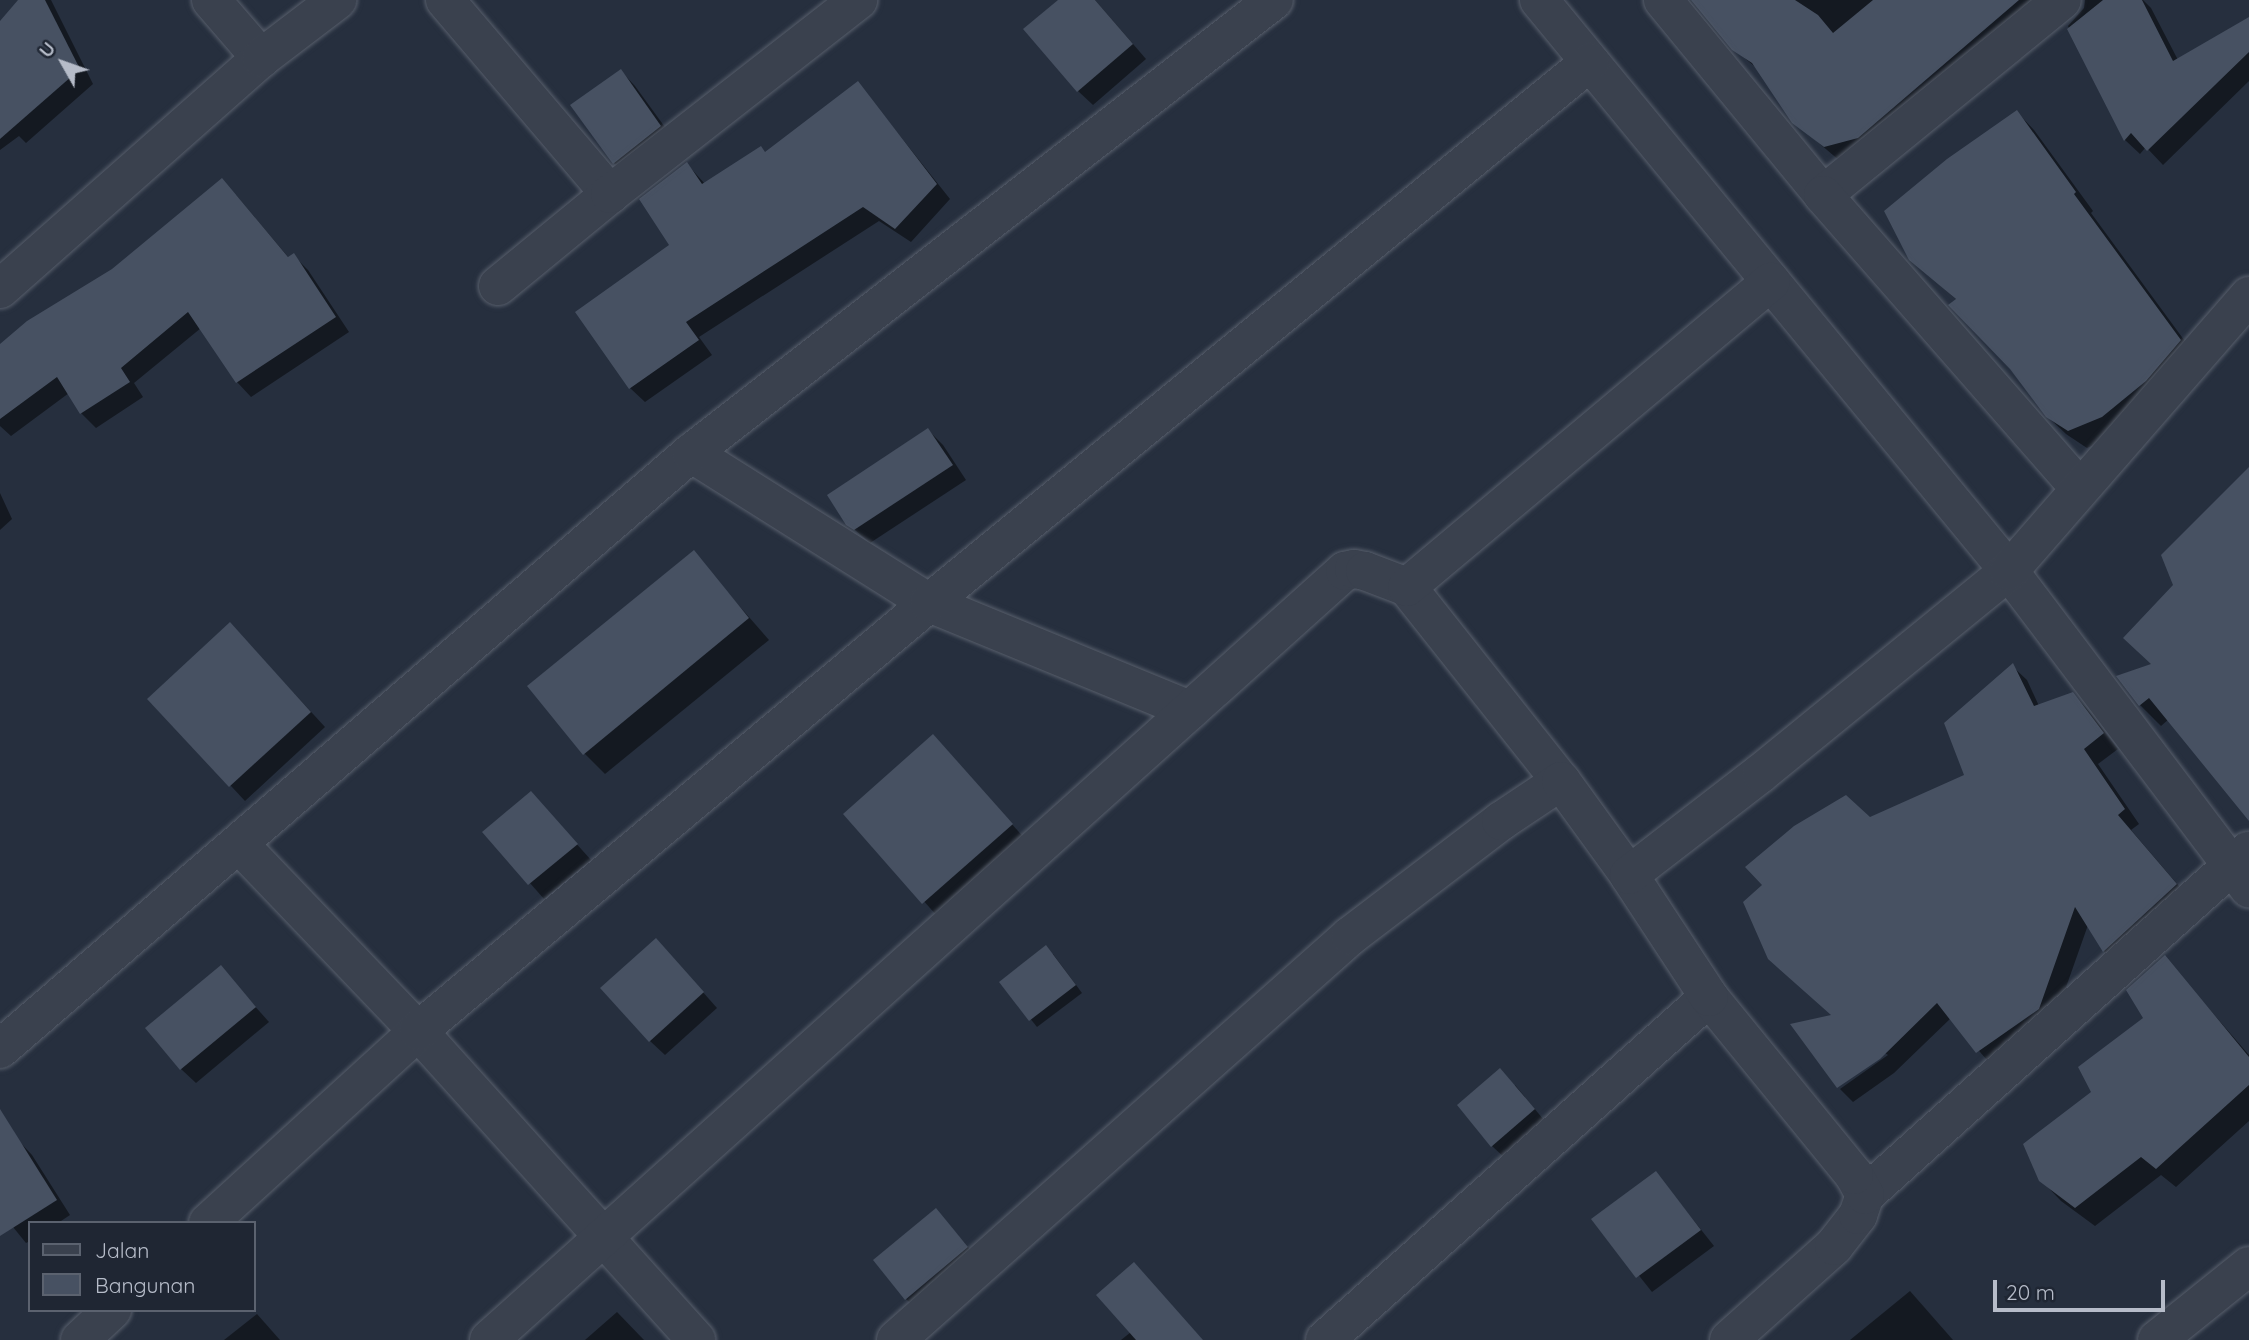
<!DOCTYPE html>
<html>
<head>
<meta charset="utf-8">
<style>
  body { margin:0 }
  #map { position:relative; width:2249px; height:1340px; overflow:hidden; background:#262f3e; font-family:Quicksand,sans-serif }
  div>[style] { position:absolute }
  .shadow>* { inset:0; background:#0007 }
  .building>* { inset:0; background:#475162 }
  .roads { filter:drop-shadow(0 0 2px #585f6c) drop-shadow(0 0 2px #585f6c) }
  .minor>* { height:38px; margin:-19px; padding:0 19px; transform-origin:19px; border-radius:19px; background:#3a414e }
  span { translate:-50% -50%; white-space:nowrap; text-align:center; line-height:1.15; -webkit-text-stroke:7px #1f2633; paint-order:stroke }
  .legend { position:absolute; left:28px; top:1221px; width:228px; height:91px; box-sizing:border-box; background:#1f2633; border:2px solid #5b626f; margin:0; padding:9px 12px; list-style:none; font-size:21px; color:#b6bcc9 }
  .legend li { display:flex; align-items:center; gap:14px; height:35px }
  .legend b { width:35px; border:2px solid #5b626f }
  .north { position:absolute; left:28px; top:28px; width:70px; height:70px; -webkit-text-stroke:5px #1f2633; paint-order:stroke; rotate:310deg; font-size:19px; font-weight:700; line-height:28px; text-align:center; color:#b6bcc9 }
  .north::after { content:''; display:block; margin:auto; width:24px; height:32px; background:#b6bcc9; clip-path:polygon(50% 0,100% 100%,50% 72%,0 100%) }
  .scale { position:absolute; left:1993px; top:1280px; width:172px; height:32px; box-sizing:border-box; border:4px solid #b6bcc9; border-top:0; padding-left:9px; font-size:21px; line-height:24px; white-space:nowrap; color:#b6bcc9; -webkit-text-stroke:5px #1f2633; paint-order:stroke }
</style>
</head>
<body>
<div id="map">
  <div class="shadow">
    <i style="clip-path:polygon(21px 0,51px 0,93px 84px,26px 143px,19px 136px,0 150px,0 23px)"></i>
    <i style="clip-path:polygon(1062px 0,1095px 0,1146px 59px,1093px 105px,1078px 91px)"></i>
    <i style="clip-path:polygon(1695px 0,2049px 0,1840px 161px,1794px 122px,1760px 71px,1734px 49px)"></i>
    <i style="clip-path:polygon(2085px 0,2143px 0,2151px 8px,2178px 60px,2249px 19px,2249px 81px,2163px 165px,2146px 147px,2140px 154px,2125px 140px,2068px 26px,2084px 8px)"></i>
    <i style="clip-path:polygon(621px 71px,635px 86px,675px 141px,629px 177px,614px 163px)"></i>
    <i style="clip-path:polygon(858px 83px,950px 199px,911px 242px,879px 221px,699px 337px,712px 355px,645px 402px,630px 388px,671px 245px,687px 164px,705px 184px,766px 153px)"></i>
    <i style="clip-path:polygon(2017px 112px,2034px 130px,2093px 211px,2091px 213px,2198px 359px,2120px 434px,2087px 448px,2066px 434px,2047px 416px,1957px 300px,1910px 259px)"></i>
    <i style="clip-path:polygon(236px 195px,289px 258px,294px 256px,308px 270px,349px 332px,251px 397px,237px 382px,201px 328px,134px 383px,143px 397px,96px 428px,81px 413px,69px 393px,11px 436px,0 426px,0 346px)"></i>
    <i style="clip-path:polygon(928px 430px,943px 445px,966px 480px,870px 543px,848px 524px)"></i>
    <i style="clip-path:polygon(2249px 469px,2249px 813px,2169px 719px,2161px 726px,2140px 705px,2153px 665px)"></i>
    <i style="clip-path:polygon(0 493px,12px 519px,0 530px)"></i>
    <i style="clip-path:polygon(693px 553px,769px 640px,605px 774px,584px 753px)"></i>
    <i style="clip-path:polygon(244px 639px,325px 727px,245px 801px,150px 699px)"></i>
    <i style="clip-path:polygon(2012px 666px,2027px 680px,2039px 706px,2073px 694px,2087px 709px,2118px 749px,2098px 764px,2139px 824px,2131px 830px,2190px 899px,2118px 965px,2104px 951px,2088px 925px,2053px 1024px,1992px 1066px,1951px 1018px,1894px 1073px,1853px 1102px,1840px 1089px,1888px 1055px,1833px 1016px,1870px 819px,1966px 776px)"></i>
    <i style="clip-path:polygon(947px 751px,1026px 840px,938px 917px,846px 814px)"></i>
    <i style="clip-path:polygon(531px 793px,591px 860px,544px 899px,485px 832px)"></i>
    <i style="clip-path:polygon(1053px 954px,1082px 993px,1037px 1027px,1001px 982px)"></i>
    <i style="clip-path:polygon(670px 955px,717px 1008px,665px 1055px,650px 1041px)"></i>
    <i style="clip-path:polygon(2165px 958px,2249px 1055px,2249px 1121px,2176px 1187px,2161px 1175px,2095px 1226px,2061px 1201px,2041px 1180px,2093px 1092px,2145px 1018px)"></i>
    <i style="clip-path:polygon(221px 968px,269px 1022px,196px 1083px,181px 1069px)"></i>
    <i style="clip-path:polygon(1515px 1085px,1548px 1125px,1507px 1160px,1492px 1146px)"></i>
    <i style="clip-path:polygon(18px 1140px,32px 1155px,70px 1215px,58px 1223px,30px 1223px,30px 1241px,26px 1243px,0 1211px,0 1151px)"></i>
    <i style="clip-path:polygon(1656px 1173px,1714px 1246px,1652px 1292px,1594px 1219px)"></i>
    <i style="clip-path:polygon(936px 1210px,981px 1262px,921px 1313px,906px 1299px)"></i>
    <i style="clip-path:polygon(1910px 1291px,1953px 1340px,1850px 1340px)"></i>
    <i style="clip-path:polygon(617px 1312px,644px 1340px,585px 1340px)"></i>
    <i style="clip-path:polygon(257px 1314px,280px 1340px,224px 1340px)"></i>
    <i style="clip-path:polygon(1131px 1332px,1203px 1340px,1121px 1340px)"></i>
  </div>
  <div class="building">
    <i style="clip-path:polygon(18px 0,45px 0,80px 69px,0 139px,0 21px)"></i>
    <i style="clip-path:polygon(1058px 0,1095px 0,1133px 44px,1077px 92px,1023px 29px)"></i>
    <i style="clip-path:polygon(1691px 0,1795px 0,1818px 15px,1833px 33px,1873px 0,2019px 0,1858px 138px,1824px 147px,1792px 123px,1752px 63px,1732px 50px)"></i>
    <i style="clip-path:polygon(2103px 0,2142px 0,2173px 61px,2249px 17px,2249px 52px,2147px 151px,2131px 133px,2124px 141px,2067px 29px)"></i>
    <i style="clip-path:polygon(621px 69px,661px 126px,613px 164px,570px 105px)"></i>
    <i style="clip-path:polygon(858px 81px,937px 184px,895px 229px,863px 207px,686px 322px,699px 340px,629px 389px,575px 312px,669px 245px,639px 199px,687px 162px,702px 184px,761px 146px,765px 152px)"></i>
    <i style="clip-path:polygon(2017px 110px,2076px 192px,2074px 194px,2181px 340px,2146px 381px,2102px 417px,2068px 431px,2046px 417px,2010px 369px,1948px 305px,1956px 299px,1909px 260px,1884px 211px,1947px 159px)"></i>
    <i style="clip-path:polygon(222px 178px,288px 257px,294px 253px,336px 317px,236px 383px,188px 312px,121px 368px,130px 382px,80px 414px,57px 377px,0 419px,0 344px,27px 321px,112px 269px)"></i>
    <i style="clip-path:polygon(928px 428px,953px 465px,854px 530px,846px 525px,827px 495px)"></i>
    <i style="clip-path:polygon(2249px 467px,2249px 821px,2149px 698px,2139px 706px,2116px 676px,2151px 664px,2123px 638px,2173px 585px,2161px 555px)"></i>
    <i style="clip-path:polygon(694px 550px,749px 618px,583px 755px,527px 686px)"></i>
    <i style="clip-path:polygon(230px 622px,311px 712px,229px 787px,147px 699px)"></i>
    <i style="clip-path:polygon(2013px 663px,2034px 706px,2073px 692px,2104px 733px,2084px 749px,2125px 809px,2118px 815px,2177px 884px,2103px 952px,2075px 907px,2039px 1009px,1976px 1053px,1937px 1003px,1880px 1059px,1837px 1088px,1790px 1024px,1831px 1015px,1768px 959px,1743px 902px,1762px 885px,1745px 867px,1794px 826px,1846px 795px,1870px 817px,1964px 775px,1944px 723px)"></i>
    <i style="clip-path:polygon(933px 734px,1013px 824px,922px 904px,843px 814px)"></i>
    <i style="clip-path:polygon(531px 791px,578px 844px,528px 885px,482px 832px)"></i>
    <i style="clip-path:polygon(656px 938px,704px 992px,649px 1042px,600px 988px)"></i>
    <i style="clip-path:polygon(1046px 945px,1076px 985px,1029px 1021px,999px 982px)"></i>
    <i style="clip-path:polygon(2165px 955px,2249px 1057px,2249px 1085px,2156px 1169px,2141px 1157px,2075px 1208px,2039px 1181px,2023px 1144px,2091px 1092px,2078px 1067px,2143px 1018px,2126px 990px)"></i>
    <i style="clip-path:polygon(221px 965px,256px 1007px,180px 1070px,145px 1028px)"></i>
    <i style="clip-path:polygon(1500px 1068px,1535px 1109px,1491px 1147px,1457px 1105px)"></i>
    <i style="clip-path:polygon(0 1109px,57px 1200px,0 1236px)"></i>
    <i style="clip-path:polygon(1656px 1171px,1701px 1230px,1636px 1278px,1591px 1219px)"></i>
    <i style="clip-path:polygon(936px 1208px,968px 1247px,905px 1300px,873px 1260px)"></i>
    <i style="clip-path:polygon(1134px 1262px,1203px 1340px,1136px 1340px,1096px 1295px)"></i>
  </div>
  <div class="roads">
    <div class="minor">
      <i style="left:211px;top:0;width:77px;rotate:49.2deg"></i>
      <i style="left:445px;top:0;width:255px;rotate:49.6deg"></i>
      <i style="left:1539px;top:0;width:740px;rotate:50.54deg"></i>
      <i style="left:2009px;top:571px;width:398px;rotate:52.9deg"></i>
      <i style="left:1663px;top:0;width:252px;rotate:50.6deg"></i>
      <i style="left:1823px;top:195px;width:308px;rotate:-39.2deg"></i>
      <i style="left:1823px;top:195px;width:390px;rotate:48.8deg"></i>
      <i style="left:498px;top:286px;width:145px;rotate:-39.4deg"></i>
      <i style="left:610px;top:194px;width:315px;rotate:-38deg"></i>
      <i style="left:0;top:289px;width:349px;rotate:-41.5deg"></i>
      <i style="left:261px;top:58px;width:96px;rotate:-37.3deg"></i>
      <i style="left:691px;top:453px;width:281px;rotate:32.2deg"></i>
      <i style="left:929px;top:603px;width:282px;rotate:22.3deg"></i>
      <i style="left:1407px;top:587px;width:248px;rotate:51.6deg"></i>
      <i style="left:239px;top:844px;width:259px;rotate:46.3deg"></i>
      <i style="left:418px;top:1031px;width:416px;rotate:48deg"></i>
      <i style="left:0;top:1049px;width:913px;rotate:-40.78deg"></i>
      <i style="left:691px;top:453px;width:738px;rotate:-37.85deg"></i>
      <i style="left:1865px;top:1195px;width:515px;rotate:-41.93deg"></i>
      <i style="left:208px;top:1223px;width:285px;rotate:-42.4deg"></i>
      <i style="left:418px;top:1031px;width:667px;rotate:-39.95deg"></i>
      <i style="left:929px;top:603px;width:854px;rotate:-39.3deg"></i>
      <i style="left:80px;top:1340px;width:44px;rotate:-43.2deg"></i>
      <i style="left:489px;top:1340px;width:1151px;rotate:-41.94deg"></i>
      <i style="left:1345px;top:571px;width:9px;rotate:-13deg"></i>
      <i style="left:1354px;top:569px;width:11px;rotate:10deg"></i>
      <i style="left:1365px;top:571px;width:45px;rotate:20.9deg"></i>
      <i style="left:1407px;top:587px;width:475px;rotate:-40deg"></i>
      <i style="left:896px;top:1340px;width:608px;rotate:-41.66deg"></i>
      <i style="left:1350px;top:936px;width:190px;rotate:-37.3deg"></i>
      <i style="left:1501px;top:821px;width:72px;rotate:-33.7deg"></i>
      <i style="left:1561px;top:781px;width:116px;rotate:54.1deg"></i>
      <i style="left:1325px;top:1340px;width:515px;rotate:-41.77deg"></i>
      <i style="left:1729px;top:1340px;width:141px;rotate:-41.8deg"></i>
      <i style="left:1834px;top:1246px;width:39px;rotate:-52deg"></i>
      <i style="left:1858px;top:1215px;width:21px;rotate:-71deg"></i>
      <i style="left:1865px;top:1195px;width:23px;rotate:-119deg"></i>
      <i style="left:1854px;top:1175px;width:230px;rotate:-129.2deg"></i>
      <i style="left:1709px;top:997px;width:146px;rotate:-123.3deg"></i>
      <i style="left:1629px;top:875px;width:167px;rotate:-37.7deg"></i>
      <i style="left:1761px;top:773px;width:320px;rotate:-39.2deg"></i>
      <i style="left:2009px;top:571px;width:365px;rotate:-48.9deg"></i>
      <i style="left:2157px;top:1340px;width:118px;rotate:-38.8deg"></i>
    </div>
  </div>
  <ul class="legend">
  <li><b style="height:9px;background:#3a414e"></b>Jalan</li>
  <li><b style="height:19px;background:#475162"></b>Bangunan</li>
  </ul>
  <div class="north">U</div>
  <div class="scale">20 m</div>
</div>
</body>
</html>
